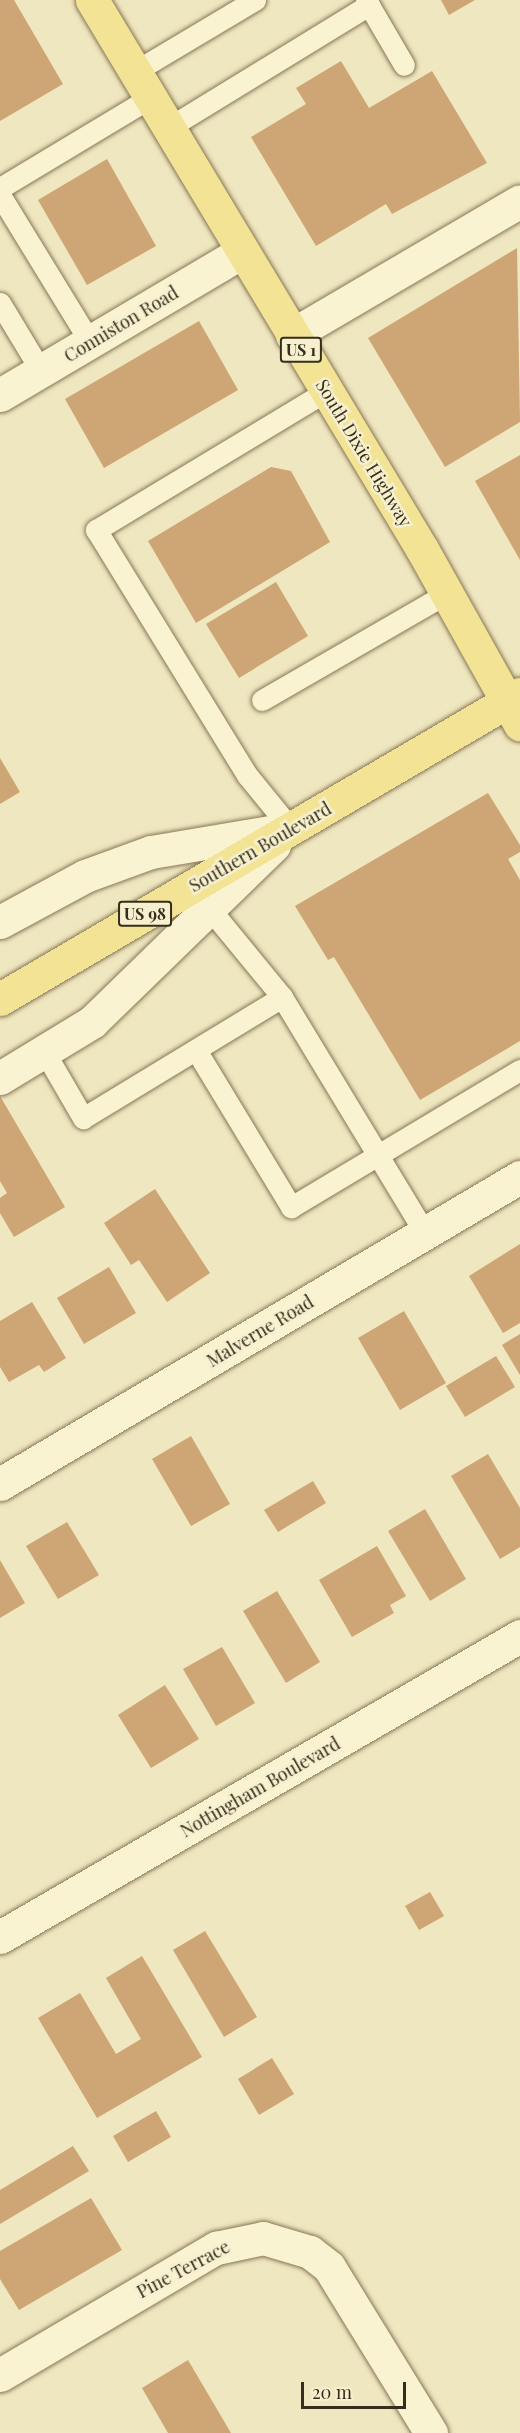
<!DOCTYPE html>
<html>
<head>
<meta charset="utf-8">
<style>
  body { margin:0 }
  #map { position:relative; width:520px; height:2433px; overflow:hidden; background:#efe7bf; font-family:"Playfair Display",serif }
  div>[style] { position:absolute }
  .building>* { inset:0; background:#cea574 }
  .roads { filter:drop-shadow(0 0 2px #887757) drop-shadow(0 0 2px #887757) }
  .lane>* { height:21px; margin:-10.5px; padding:0 10.5px; transform-origin:10.5px; border-radius:10.5px; background:#f9f3d2 }
  .street>* { height:33px; margin:-16.5px; padding:0 16.5px; transform-origin:16.5px; border-radius:16.5px; background:#f9f3d2 }
  .secondary>* { height:33px; margin:-16.5px; padding:0 16.5px; transform-origin:16.5px; border-radius:16.5px; background:#f9f3d2 }
  .primary>* { height:33px; margin:-16.5px; padding:0 16.5px; transform-origin:16.5px; border-radius:16.5px; background:#f3e395 }
  span { translate:-50% -50%; white-space:nowrap; text-align:center; line-height:1.15; -webkit-text-stroke:5px #f6f0cf; paint-order:stroke }
  .shield-label span { padding:2px 4px; background:#f6f0cf; border:2px solid; border-radius:4px; -webkit-text-stroke-width:0 }
  .shield-label { font-size:16px; color:#372d1c; font-weight:700 }
  .street-label { font-size:18px; color:#372d1c }
  .scale { position:absolute; left:301px; top:2382px; width:105px; height:27px; box-sizing:border-box; border:3px solid #372d1c; border-top:0; padding-left:8px; font-size:18px; line-height:21px; white-space:nowrap; color:#372d1c; -webkit-text-stroke:4px #f6f0cf; paint-order:stroke }
</style>
</head>
<body>
<div id="map">
  <div class="building">
    <i style="clip-path:polygon(0 0,14px 0,63px 84px,0 121px)"></i>
    <i style="clip-path:polygon(441px 0,475px 0,449px 15px)"></i>
    <i style="clip-path:polygon(341px 61px,369px 108px,432px 71px,487px 163px,392px 214px,386px 204px,316px 246px,251px 137px,306px 104px,296px 88px)"></i>
    <i style="clip-path:polygon(107px 159px,156px 246px,87px 285px,38px 200px)"></i>
    <i style="clip-path:polygon(517px 248px,520px 422px,445px 467px,368px 338px)"></i>
    <i style="clip-path:polygon(199px 321px,238px 390px,104px 468px,65px 399px)"></i>
    <i style="clip-path:polygon(520px 455px,520px 560px,475px 481px)"></i>
    <i style="clip-path:polygon(271px 467px,291px 471px,330px 542px,196px 623px,148px 541px)"></i>
    <i style="clip-path:polygon(276px 582px,308px 636px,239px 678px,206px 624px)"></i>
    <i style="clip-path:polygon(0 758px,20px 792px,0 804px)"></i>
    <i style="clip-path:polygon(488px 793px,520px 845px,520px 852px,508px 859px,520px 880px,520px 1041px,420px 1100px,334px 957px,328px 960px,295px 906px)"></i>
    <i style="clip-path:polygon(0 1096px,65px 1207px,14px 1237px,0 1213px,0 1198px,7px 1193px,0 1181px)"></i>
    <i style="clip-path:polygon(155px 1189px,210px 1273px,167px 1302px,139px 1260px,131px 1265px,104px 1223px)"></i>
    <i style="clip-path:polygon(520px 1244px,520px 1323px,503px 1333px,469px 1276px)"></i>
    <i style="clip-path:polygon(109px 1267px,136px 1313px,84px 1344px,57px 1298px)"></i>
    <i style="clip-path:polygon(32px 1302px,66px 1358px,44px 1372px,39px 1365px,9px 1382px,0 1367px,0 1321px)"></i>
    <i style="clip-path:polygon(404px 1311px,446px 1383px,400px 1410px,358px 1338px)"></i>
    <i style="clip-path:polygon(520px 1334px,520px 1375px,502px 1345px)"></i>
    <i style="clip-path:polygon(496px 1356px,515px 1387px,465px 1417px,446px 1386px)"></i>
    <i style="clip-path:polygon(191px 1436px,230px 1504px,191px 1526px,152px 1459px)"></i>
    <i style="clip-path:polygon(488px 1454px,520px 1508px,520px 1547px,500px 1559px,451px 1476px)"></i>
    <i style="clip-path:polygon(313px 1481px,326px 1503px,278px 1532px,264px 1510px)"></i>
    <i style="clip-path:polygon(425px 1509px,466px 1579px,430px 1601px,388px 1531px)"></i>
    <i style="clip-path:polygon(67px 1522px,99px 1575px,58px 1599px,26px 1546px)"></i>
    <i style="clip-path:polygon(377px 1546px,406px 1596px,390px 1605px,394px 1613px,352px 1637px,319px 1580px)"></i>
    <i style="clip-path:polygon(0 1560px,25px 1603px,0 1618px)"></i>
    <i style="clip-path:polygon(277px 1591px,320px 1662px,286px 1683px,243px 1611px)"></i>
    <i style="clip-path:polygon(222px 1647px,255px 1703px,216px 1726px,183px 1669px)"></i>
    <i style="clip-path:polygon(165px 1685px,199px 1739px,151px 1768px,118px 1715px)"></i>
    <i style="clip-path:polygon(430px 1892px,444px 1916px,419px 1930px,405px 1906px)"></i>
    <i style="clip-path:polygon(205px 1931px,257px 2017px,224px 2037px,173px 1950px)"></i>
    <i style="clip-path:polygon(142px 1956px,202px 2057px,97px 2118px,38px 2018px,80px 1993px,116px 2054px,141px 2039px,106px 1978px)"></i>
    <i style="clip-path:polygon(272px 2058px,294px 2094px,259px 2115px,238px 2079px)"></i>
    <i style="clip-path:polygon(156px 2111px,171px 2137px,128px 2162px,113px 2136px)"></i>
    <i style="clip-path:polygon(73px 2146px,89px 2171px,0 2224px,0 2190px)"></i>
    <i style="clip-path:polygon(91px 2198px,122px 2250px,19px 2310px,0 2279px,0 2251px)"></i>
    <i style="clip-path:polygon(188px 2360px,231px 2433px,168px 2433px,142px 2388px)"></i>
  </div>
  <div class="roads">
    <div class="lane">
      <i style="left:366px;top:0;width:75px;rotate:59.7deg"></i>
      <i style="left:134px;top:72px;width:141px;rotate:-30.8deg"></i>
      <i style="left:168px;top:128px;width:236px;rotate:-31.5deg"></i>
      <i style="left:0;top:188px;width:175px;rotate:-31deg"></i>
      <i style="left:0;top:195px;width:172px;rotate:58.5deg"></i>
      <i style="left:0;top:303px;width:79px;rotate:58.9deg"></i>
      <i style="left:262px;top:700px;width:214px;rotate:-30deg"></i>
      <i style="left:291px;top:829px;width:70px;rotate:-129.2deg"></i>
      <i style="left:247px;top:775px;width:288px;rotate:-121.6deg"></i>
      <i style="left:96px;top:530px;width:269px;rotate:-31.1deg"></i>
      <i style="left:209px;top:908px;width:115px;rotate:50.6deg"></i>
      <i style="left:196px;top:1050px;width:184px;rotate:58.8deg"></i>
      <i style="left:291px;top:1207px;width:267px;rotate:-30.9deg"></i>
      <i style="left:44px;top:1051px;width:78px;rotate:59.8deg"></i>
      <i style="left:83px;top:1118px;width:233px;rotate:-31.3deg"></i>
      <i style="left:282px;top:997px;width:276px;rotate:58.8deg"></i>
    </div>
    <div class="street">
      <i style="left:292px;top:335px;width:264px;rotate:-30.4deg"></i>
      <i style="left:0;top:395px;width:281px;rotate:-30.6deg"></i>
      <i style="left:0;top:922px;width:97px;rotate:-28.4deg"></i>
      <i style="left:85px;top:876px;width:70px;rotate:-20deg"></i>
      <i style="left:151px;top:852px;width:140px;rotate:-9.5deg"></i>
      <i style="left:0;top:1078px;width:108px;rotate:-31.3deg"></i>
      <i style="left:92px;top:1022px;width:254px;rotate:-44.2deg"></i>
      <i style="left:0;top:1484px;width:604px;rotate:-30.56deg"></i>
      <i style="left:0;top:2375px;width:251px;rotate:-30.5deg"></i>
      <i style="left:216px;top:2248px;width:48px;rotate:-12deg"></i>
      <i style="left:263px;top:2238px;width:49px;rotate:16.6deg"></i>
      <i style="left:310px;top:2252px;width:24px;rotate:38deg"></i>
      <i style="left:329px;top:2267px;width:195px;rotate:58.4deg"></i>
    </div>
    <div class="secondary">
      <i style="left:0;top:1937px;width:601px;rotate:-30.06deg"></i>
    </div>
    <div class="primary">
      <i style="left:92px;top:0;width:641px;rotate:58.99deg"></i>
      <i style="left:422px;top:549px;width:201px;rotate:60.8deg"></i>
      <i style="left:0;top:999px;width:603px;rotate:-30.39deg"></i>
    </div>
  </div>
  <div class="shield-label">
    <span style="left:301px;top:350px">US 1</span>
    <span style="left:145px;top:914px">US 98</span>
  </div>
  <div class="street-label">
    <span style="left:121px;top:324px;rotate:-31deg">Conniston Road</span>
    <span style="left:364px;top:453px;rotate:59deg">South Dixie Highway</span>
    <span style="left:260px;top:847px;rotate:-30deg">Southern Boulevard</span>
    <span style="left:260px;top:1331px;rotate:-31deg">Malverne Road</span>
    <span style="left:260px;top:1787px;rotate:-30deg">Nottingham Boulevard</span>
    <span style="left:183px;top:2269px;rotate:-28deg">Pine Terrace</span>
  </div>
  <div class="scale">20 m</div>
</div>
</body>
</html>
